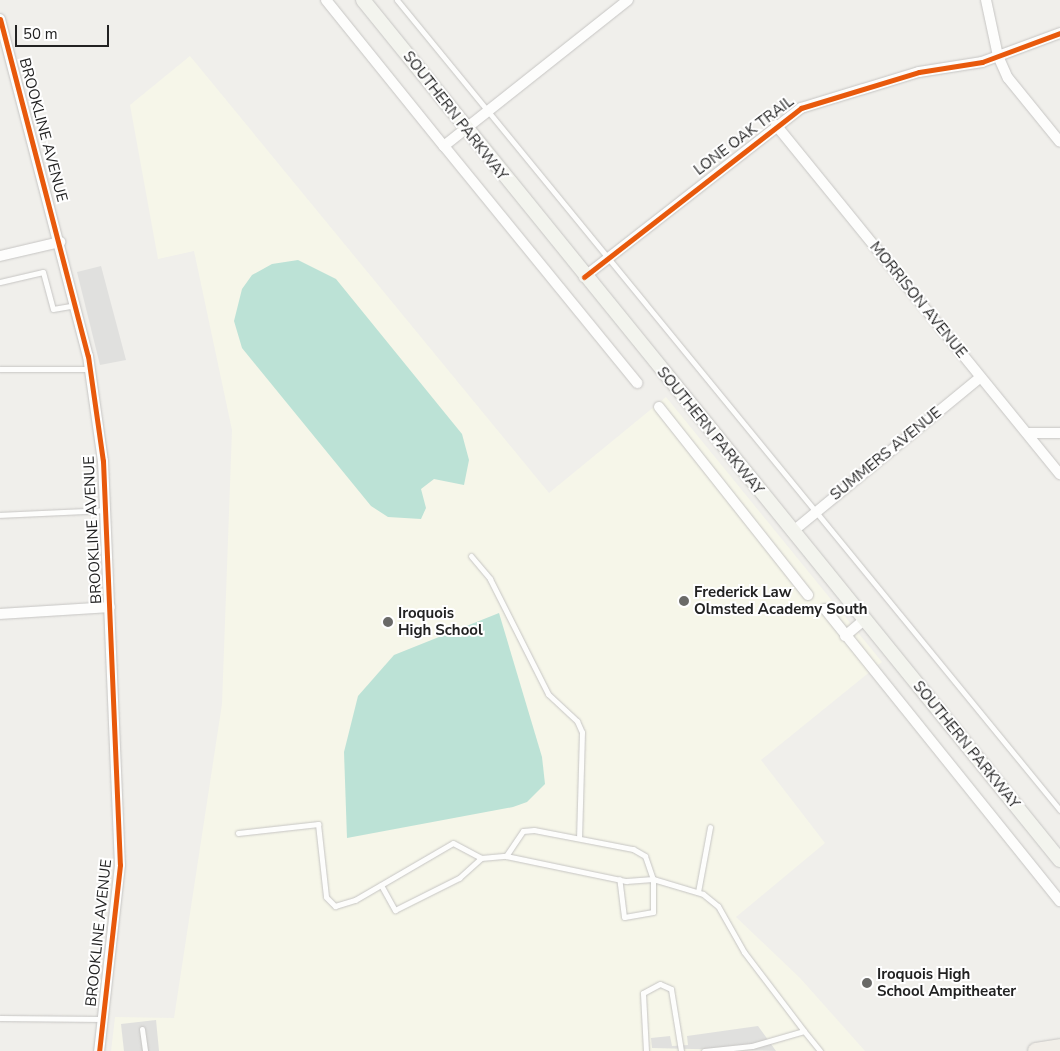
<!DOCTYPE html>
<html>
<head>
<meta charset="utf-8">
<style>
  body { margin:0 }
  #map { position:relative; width:1060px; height:1051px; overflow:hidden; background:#f0efeb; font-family:"Nunito Sans",sans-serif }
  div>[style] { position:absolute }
  .education>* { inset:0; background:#f6f6e9 }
  .pitch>* { inset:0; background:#bce2d6 }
  .parking>* { inset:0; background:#e0e0de }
  .roads { filter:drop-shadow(0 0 1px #c6c5c3) drop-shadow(0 0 1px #c6c5c3) }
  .service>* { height:5px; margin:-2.5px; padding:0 2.5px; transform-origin:2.5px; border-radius:2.5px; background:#fdfdfc }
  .minor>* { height:10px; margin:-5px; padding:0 5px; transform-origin:5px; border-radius:5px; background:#fdfdfc }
  .secondary>* { height:14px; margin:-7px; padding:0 7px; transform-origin:7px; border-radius:7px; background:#f3f4ee }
  .primary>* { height:16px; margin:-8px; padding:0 8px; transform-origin:8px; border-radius:8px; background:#f1eee8 }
  .cycleway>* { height:5px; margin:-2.5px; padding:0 2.5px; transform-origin:2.5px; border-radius:2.5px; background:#e8590c }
  .dots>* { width:14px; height:14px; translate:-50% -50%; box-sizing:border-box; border:2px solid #fff; border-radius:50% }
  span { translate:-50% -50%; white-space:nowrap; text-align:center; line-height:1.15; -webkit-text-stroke:4px #fff; paint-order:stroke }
  .street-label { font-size:15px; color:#222 }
  .poi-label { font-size:15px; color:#222; font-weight:700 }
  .left { translate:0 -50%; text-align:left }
  .scale { position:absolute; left:15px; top:25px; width:94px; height:22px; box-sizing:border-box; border:2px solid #222; border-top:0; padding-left:6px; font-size:15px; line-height:18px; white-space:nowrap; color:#222; -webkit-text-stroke:4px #fff; paint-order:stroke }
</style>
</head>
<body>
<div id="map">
  <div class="education">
    <i style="clip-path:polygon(190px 56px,549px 493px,666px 397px,882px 662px,761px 760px,825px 843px,736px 917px,800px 978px,865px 1051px,111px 1051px,115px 1017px,174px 1018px,222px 704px,232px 430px,194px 251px,158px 259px,130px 105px)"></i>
  </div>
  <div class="pitch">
    <i style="clip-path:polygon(298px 260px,336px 279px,462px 434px,469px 460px,464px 485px,434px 479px,421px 489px,426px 508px,421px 519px,388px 517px,371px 506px,242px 348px,234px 321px,242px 289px,252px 275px,272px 264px)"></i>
    <i style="clip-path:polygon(499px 613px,542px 757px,545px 784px,527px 802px,513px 807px,347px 838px,344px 752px,358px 696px,394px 655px)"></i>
  </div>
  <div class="parking">
    <i style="clip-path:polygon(101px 266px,126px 360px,100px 365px,77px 272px)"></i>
    <i style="clip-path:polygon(156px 1020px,159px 1051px,124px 1051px,121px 1024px)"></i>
    <i style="clip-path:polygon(758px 1026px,776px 1051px,652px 1048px,651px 1038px,670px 1036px,672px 1046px,688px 1045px,687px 1036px)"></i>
  </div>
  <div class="roads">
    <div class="service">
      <i style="left:397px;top:0;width:1047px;rotate:50.7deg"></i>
      <i style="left:0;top:282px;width:44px;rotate:-13.1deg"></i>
      <i style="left:43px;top:272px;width:38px;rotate:75deg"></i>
      <i style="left:53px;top:309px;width:22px;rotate:-10deg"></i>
      <i style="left:0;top:369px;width:90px"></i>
      <i style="left:0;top:515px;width:105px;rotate:-2.7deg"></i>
      <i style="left:471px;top:556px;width:30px;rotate:50deg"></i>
      <i style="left:490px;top:579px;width:129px;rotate:63.2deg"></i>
      <i style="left:548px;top:694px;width:40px;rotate:43deg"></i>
      <i style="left:577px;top:721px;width:12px;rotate:66deg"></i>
      <i style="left:582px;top:732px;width:106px;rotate:91.6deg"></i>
      <i style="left:238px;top:833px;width:81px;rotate:-6.4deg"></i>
      <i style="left:318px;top:824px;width:73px;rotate:83.7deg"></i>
      <i style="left:326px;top:897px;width:13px;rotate:45deg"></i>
      <i style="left:335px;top:906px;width:21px;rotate:-17deg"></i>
      <i style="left:355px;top:900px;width:113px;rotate:-30.2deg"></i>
      <i style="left:453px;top:843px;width:32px;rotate:28deg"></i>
      <i style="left:481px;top:858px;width:25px;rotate:-5deg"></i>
      <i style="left:506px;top:856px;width:123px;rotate:11.8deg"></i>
      <i style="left:626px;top:881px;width:27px;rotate:-4deg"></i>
      <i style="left:653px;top:879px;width:52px;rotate:16.7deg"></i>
      <i style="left:703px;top:894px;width:19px;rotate:39deg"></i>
      <i style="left:718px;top:906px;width:53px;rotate:60.5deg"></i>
      <i style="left:744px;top:952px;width:99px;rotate:52.8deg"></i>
      <i style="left:506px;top:856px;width:30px;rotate:-56deg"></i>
      <i style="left:523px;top:831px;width:11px;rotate:-5deg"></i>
      <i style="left:534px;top:830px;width:101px;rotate:10.9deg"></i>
      <i style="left:633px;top:849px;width:14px;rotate:30deg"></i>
      <i style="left:645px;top:856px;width:24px;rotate:71deg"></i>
      <i style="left:653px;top:879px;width:33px;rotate:90deg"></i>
      <i style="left:653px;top:912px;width:29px;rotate:170deg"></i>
      <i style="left:624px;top:917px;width:38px;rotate:-97deg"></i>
      <i style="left:381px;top:885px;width:29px;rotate:61deg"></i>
      <i style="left:395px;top:910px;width:72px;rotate:-26.6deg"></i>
      <i style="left:459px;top:878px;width:30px;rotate:-42deg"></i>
      <i style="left:698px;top:892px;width:66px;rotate:-79.5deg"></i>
      <i style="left:0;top:1018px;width:103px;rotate:0.6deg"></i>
      <i style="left:142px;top:1029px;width:22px;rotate:82deg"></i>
      <i style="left:646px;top:1051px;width:58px;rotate:-93deg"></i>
      <i style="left:643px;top:993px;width:19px;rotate:-28deg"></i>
      <i style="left:660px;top:984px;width:12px;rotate:24deg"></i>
      <i style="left:671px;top:989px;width:63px;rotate:80.8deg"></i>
      <i style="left:704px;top:1051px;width:48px;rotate:-5.9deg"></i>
      <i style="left:752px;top:1046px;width:54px;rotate:-16.1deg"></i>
      <i style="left:804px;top:1031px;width:26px;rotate:51deg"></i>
    </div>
    <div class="minor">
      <i style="left:326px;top:0;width:188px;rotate:51.1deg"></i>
      <i style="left:628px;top:0;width:235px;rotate:141.6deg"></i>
      <i style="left:444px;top:146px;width:306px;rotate:50.8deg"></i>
      <i style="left:986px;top:0;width:57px;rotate:77.9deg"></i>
      <i style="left:998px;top:56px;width:24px;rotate:66deg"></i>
      <i style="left:1008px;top:78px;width:82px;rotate:50.9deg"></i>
      <i style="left:0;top:19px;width:348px;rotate:75.4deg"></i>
      <i style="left:88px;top:356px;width:106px;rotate:81.9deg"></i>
      <i style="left:103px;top:461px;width:404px;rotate:87.6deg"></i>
      <i style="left:120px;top:865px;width:187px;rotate:96.4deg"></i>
      <i style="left:776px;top:125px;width:450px;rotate:50.9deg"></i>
      <i style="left:0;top:256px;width:62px;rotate:-13.1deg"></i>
      <i style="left:584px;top:277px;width:275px;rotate:-37.9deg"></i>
      <i style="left:801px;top:108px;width:123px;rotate:-17deg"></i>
      <i style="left:919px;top:72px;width:64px;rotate:-9deg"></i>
      <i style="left:982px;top:62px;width:83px;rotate:-20.4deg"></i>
      <i style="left:659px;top:407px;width:240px;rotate:51.6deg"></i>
      <i style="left:1027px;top:433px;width:33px"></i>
      <i style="left:792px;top:532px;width:244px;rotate:-39.4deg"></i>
      <i style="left:825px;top:609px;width:375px;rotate:51.2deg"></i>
      <i style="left:0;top:614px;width:110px;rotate:-3.6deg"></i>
      <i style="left:845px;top:636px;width:25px;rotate:-40deg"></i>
    </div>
    <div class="secondary">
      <i style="left:363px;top:0;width:1107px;rotate:50.98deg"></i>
    </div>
    <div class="primary">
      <i style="left:1036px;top:1051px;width:24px;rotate:-9deg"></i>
    </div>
  </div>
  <div class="cycleway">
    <i style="left:0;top:19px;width:348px;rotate:75.4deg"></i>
    <i style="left:88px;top:356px;width:106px;rotate:81.9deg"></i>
    <i style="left:103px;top:461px;width:404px;rotate:87.6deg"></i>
    <i style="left:120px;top:865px;width:187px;rotate:96.4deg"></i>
    <i style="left:584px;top:277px;width:275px;rotate:-37.9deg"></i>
    <i style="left:801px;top:108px;width:123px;rotate:-17deg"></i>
    <i style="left:919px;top:72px;width:64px;rotate:-9deg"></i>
    <i style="left:982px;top:62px;width:83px;rotate:-20.4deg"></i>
  </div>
  <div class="dots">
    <i style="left:684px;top:601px;background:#6a6a68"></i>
    <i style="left:388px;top:622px;background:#6a6a68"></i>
    <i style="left:867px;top:983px;background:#6a6a68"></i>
  </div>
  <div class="street-label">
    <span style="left:455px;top:116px;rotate:52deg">SOUTHERN PARKWAY</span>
    <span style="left:43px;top:130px;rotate:75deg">BROOKLINE AVENUE</span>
    <span style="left:744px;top:136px;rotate:-37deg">LONE OAK TRAIL</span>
    <span style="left:918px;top:300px;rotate:51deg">MORRISON AVENUE</span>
    <span style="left:710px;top:431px;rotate:51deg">SOUTHERN PARKWAY</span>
    <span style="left:886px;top:454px;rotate:-39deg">SUMMERS AVENUE</span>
    <span style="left:93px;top:530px;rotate:-93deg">BROOKLINE AVENUE</span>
    <span style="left:966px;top:745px;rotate:51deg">SOUTHERN PARKWAY</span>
    <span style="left:99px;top:933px;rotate:-84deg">BROOKLINE AVENUE</span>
  </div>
  <div class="poi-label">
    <span class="left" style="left:694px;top:601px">Frederick Law<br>Olmsted Academy South</span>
    <span class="left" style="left:398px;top:622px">Iroquois<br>High School</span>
    <span class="left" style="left:877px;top:983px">Iroquois High<br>School Ampitheater</span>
  </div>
  <div class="scale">50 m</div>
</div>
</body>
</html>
